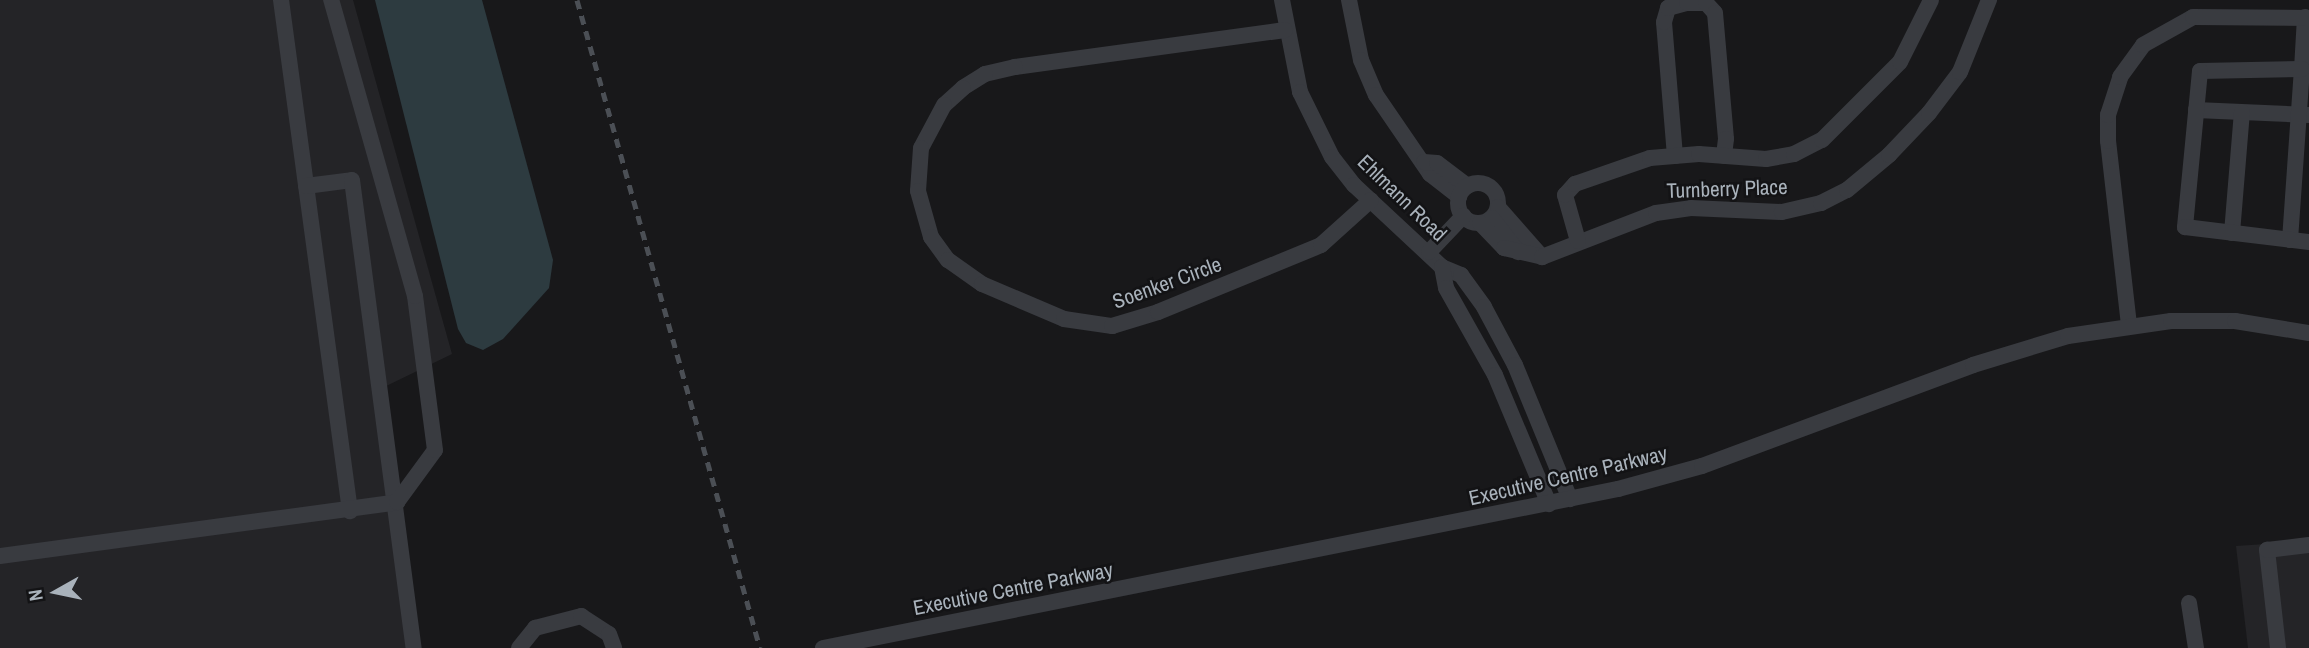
<!DOCTYPE html>
<html>
<head>
<meta charset="utf-8">
<style>
  body { margin:0 }
  #map { position:relative; width:2309px; height:648px; overflow:hidden; background:#18181a; font-family:"Archivo Narrow",sans-serif }
  div>[style] { position:absolute }
  .built>* { inset:0; background:#242427 }
  .water>* { inset:0; background:#2d3b40 }
  .minor>* { height:16px; margin:-8px; padding:0 8px; transform-origin:8px; border-radius:8px; background:#393b40 }
  .minor>.ring { margin:-8px; padding:0; box-sizing:content-box; background:none; border:16px solid #393b40; border-radius:50% }
  .rail>* { height:5px; margin-top:-2.5px; transform-origin:0; background:repeating-linear-gradient(90deg,#4b4f55 0 9px,transparent 0 16px) }
  span { translate:-50% -50%; white-space:nowrap; text-align:center; line-height:1.15; -webkit-text-stroke:5px #131315; paint-order:stroke }
  .street-label { font-size:21px; color:#a9b2bb }
  .north { position:absolute; left:21px; top:557px; width:70px; height:70px; -webkit-text-stroke:5px #131315; paint-order:stroke; rotate:261deg; font-size:19px; font-weight:700; line-height:28px; text-align:center; color:#a9b2bb }
  .north::after { content:''; display:block; margin:auto; width:24px; height:32px; background:#a9b2bb; clip-path:polygon(50% 0,100% 100%,50% 72%,0 100%) }
</style>
</head>
<body>
<div id="map">
  <div class="built">
    <i style="clip-path:polygon(0 0,353px 0,452px 354px,378px 390px,408px 648px,0 648px)"></i>
    <i style="clip-path:polygon(2309px 541px,2309px 648px,2248px 648px,2236px 546px)"></i>
  </div>
  <div class="water">
    <i style="clip-path:polygon(375px 0,482px 0,553px 260px,549px 288px,503px 339px,483px 350px,466px 343px,458px 329px)"></i>
  </div>
  <div class="minor">
    <i style="left:281px;top:0;width:516px;rotate:82.31deg"></i>
    <i style="left:1282px;top:0;width:94px;rotate:78.9deg"></i>
    <i style="left:1300px;top:92px;width:72px;rotate:63.8deg"></i>
    <i style="left:1332px;top:157px;width:36px;rotate:52deg"></i>
    <i style="left:1354px;top:185px;width:120px;rotate:43deg"></i>
    <i style="left:1442px;top:267px;width:21px;rotate:23deg"></i>
    <i style="left:1461px;top:275px;width:39px;rotate:54deg"></i>
    <i style="left:1484px;top:307px;width:66px;rotate:61.9deg"></i>
    <i style="left:1515px;top:365px;width:145px;rotate:67.7deg"></i>
    <i style="left:1349px;top:0;width:61px;rotate:78.7deg"></i>
    <i style="left:1361px;top:60px;width:38px;rotate:67deg"></i>
    <i style="left:1376px;top:95px;width:96px;rotate:55.6deg"></i>
    <i style="left:1430px;top:174px;width:37px;rotate:38deg"></i>
    <i style="left:2305px;top:17px;width:52px;rotate:93.3deg"></i>
    <i style="left:2302px;top:69px;width:7px"></i>
    <i style="left:1285px;top:30px;width:273px;rotate:172.2deg"></i>
    <i style="left:1015px;top:67px;width:31px;rotate:167deg"></i>
    <i style="left:985px;top:74px;width:26px;rotate:148deg"></i>
    <i style="left:963px;top:88px;width:25px;rotate:138deg"></i>
    <i style="left:944px;top:105px;width:49px;rotate:118.1deg"></i>
    <i style="left:921px;top:148px;width:43px;rotate:94deg"></i>
    <i style="left:918px;top:191px;width:48px;rotate:74.2deg"></i>
    <i style="left:931px;top:237px;width:29px;rotate:54deg"></i>
    <i style="left:948px;top:260px;width:42px;rotate:35.2deg"></i>
    <i style="left:982px;top:284px;width:89px;rotate:23.1deg"></i>
    <i style="left:1064px;top:319px;width:49px;rotate:8.3deg"></i>
    <i style="left:1112px;top:326px;width:48px;rotate:-16.9deg"></i>
    <i style="left:1158px;top:312px;width:176px;rotate:-22.3deg"></i>
    <i style="left:1321px;top:245px;width:67px;rotate:-42deg"></i>
    <i style="left:2196px;top:110px;width:113px;rotate:2.5deg"></i>
    <i style="left:1675px;top:156px;width:134px;rotate:-94.7deg"></i>
    <i style="left:1664px;top:22px;width:15px;rotate:-74deg"></i>
    <i style="left:1668px;top:8px;width:20px;rotate:-15deg"></i>
    <i style="left:1687px;top:3px;width:19px"></i>
    <i style="left:1706px;top:3px;width:13px;rotate:48deg"></i>
    <i style="left:1715px;top:13px;width:126px;rotate:85deg"></i>
    <i style="left:1726px;top:139px;width:17px;rotate:97deg"></i>
    <i style="left:1424px;top:162px;width:13px;rotate:4deg"></i>
    <i style="left:1437px;top:163px;width:38px;rotate:37deg"></i>
    <i class="ring" style="left:1458px;top:183px;width:24px;height:24px"></i>
    <i style="left:306px;top:186px;width:46px;rotate:-7.4deg"></i>
    <i style="left:352px;top:180px;width:472px;rotate:82.5deg"></i>
    <i style="left:1498px;top:207px;width:67px;rotate:48.7deg"></i>
    <i style="left:1492px;top:218px;width:43px;rotate:52.6deg"></i>
    <i style="left:1480px;top:223px;width:35px;rotate:46deg"></i>
    <i style="left:1504px;top:248px;width:39px;rotate:13deg"></i>
    <i style="left:1542px;top:257px;width:122px;rotate:-21.1deg"></i>
    <i style="left:1656px;top:213px;width:35px;rotate:-8deg"></i>
    <i style="left:1691px;top:208px;width:91px;rotate:2.5deg"></i>
    <i style="left:1782px;top:212px;width:40px;rotate:-13deg"></i>
    <i style="left:1821px;top:203px;width:29px;rotate:-27deg"></i>
    <i style="left:1847px;top:190px;width:55px;rotate:-39.8deg"></i>
    <i style="left:1889px;top:155px;width:58px;rotate:-46.4deg"></i>
    <i style="left:1929px;top:113px;width:51px;rotate:-52.9deg"></i>
    <i style="left:1960px;top:72px;width:78px;rotate:-68.1deg"></i>
    <i style="left:2232px;top:233px;width:121px;rotate:-85.3deg"></i>
    <i style="left:2290px;top:240px;width:171px;rotate:-86deg"></i>
    <i style="left:2302px;top:69px;width:102px;rotate:178.9deg"></i>
    <i style="left:2200px;top:71px;width:157px;rotate:95.5deg"></i>
    <i style="left:2185px;top:227px;width:125px;rotate:6.9deg"></i>
    <i style="left:1578px;top:241px;width:48px;rotate:-105.8deg"></i>
    <i style="left:1565px;top:195px;width:15px;rotate:-48deg"></i>
    <i style="left:1575px;top:184px;width:79px;rotate:-19.1deg"></i>
    <i style="left:1650px;top:158px;width:49px;rotate:-4.7deg"></i>
    <i style="left:1699px;top:154px;width:67px;rotate:4.3deg"></i>
    <i style="left:1766px;top:159px;width:28px;rotate:-10deg"></i>
    <i style="left:1794px;top:154px;width:31px;rotate:-27deg"></i>
    <i style="left:1822px;top:140px;width:110px;rotate:-45deg"></i>
    <i style="left:1900px;top:62px;width:69px;rotate:-63.4deg"></i>
    <i style="left:1429px;top:252px;width:50px;rotate:-46.6deg"></i>
    <i style="left:1442px;top:267px;width:21px;rotate:79deg"></i>
    <i style="left:1446px;top:288px;width:100px;rotate:60.6deg"></i>
    <i style="left:1495px;top:375px;width:140px;rotate:67.3deg"></i>
    <i style="left:2129px;top:325px;width:185px;rotate:-96.5deg"></i>
    <i style="left:2108px;top:141px;width:26px;rotate:-90deg"></i>
    <i style="left:2108px;top:115px;width:40px;rotate:-72deg"></i>
    <i style="left:2120px;top:77px;width:39px;rotate:-54deg"></i>
    <i style="left:2143px;top:45px;width:57px;rotate:-29.2deg"></i>
    <i style="left:2193px;top:17px;width:116px;rotate:0.5deg"></i>
    <i style="left:0;top:556px;width:401px;rotate:-7.7deg"></i>
    <i style="left:397px;top:502px;width:64px;rotate:-53.8deg"></i>
    <i style="left:435px;top:450px;width:155px;rotate:-97.4deg"></i>
    <i style="left:415px;top:296px;width:308px;rotate:-105.8deg"></i>
    <i style="left:2189px;top:603px;width:46px;rotate:81.2deg"></i>
    <i style="left:519px;top:648px;width:26px;rotate:-51deg"></i>
    <i style="left:535px;top:628px;width:48px;rotate:-14.6deg"></i>
    <i style="left:581px;top:616px;width:33px;rotate:33deg"></i>
    <i style="left:609px;top:634px;width:15px;rotate:70deg"></i>
    <i style="left:823px;top:648px;width:811px;rotate:-11.31deg"></i>
    <i style="left:1618px;top:489px;width:87px;rotate:-15.3deg"></i>
    <i style="left:1702px;top:466px;width:289px;rotate:-20.4deg"></i>
    <i style="left:1973px;top:365px;width:99px;rotate:-17deg"></i>
    <i style="left:2068px;top:336px;width:104px;rotate:-8.3deg"></i>
    <i style="left:2171px;top:321px;width:64px"></i>
    <i style="left:2235px;top:321px;width:75px;rotate:9.2deg"></i>
    <i style="left:2278px;top:648px;width:99px;rotate:-96.4deg"></i>
    <i style="left:2267px;top:550px;width:42px;rotate:-6.8deg"></i>
  </div>
  <div class="rail">
    <i style="left:577px;top:0;width:673px;rotate:74.23deg"></i>
  </div>
  <div class="street-label">
    <span style="left:1727px;top:189px;rotate:-2deg">Turnberry Place</span>
    <span style="left:1402px;top:198px;rotate:44deg">Ehlmann Road</span>
    <span style="left:1167px;top:283px;rotate:-20deg">Soenker Circle</span>
    <span style="left:1568px;top:476px;rotate:-13deg">Executive Centre Parkway</span>
    <span style="left:1013px;top:589px;rotate:-11deg">Executive Centre Parkway</span>
  </div>
  <div class="north">N</div>
</div>
</body>
</html>
